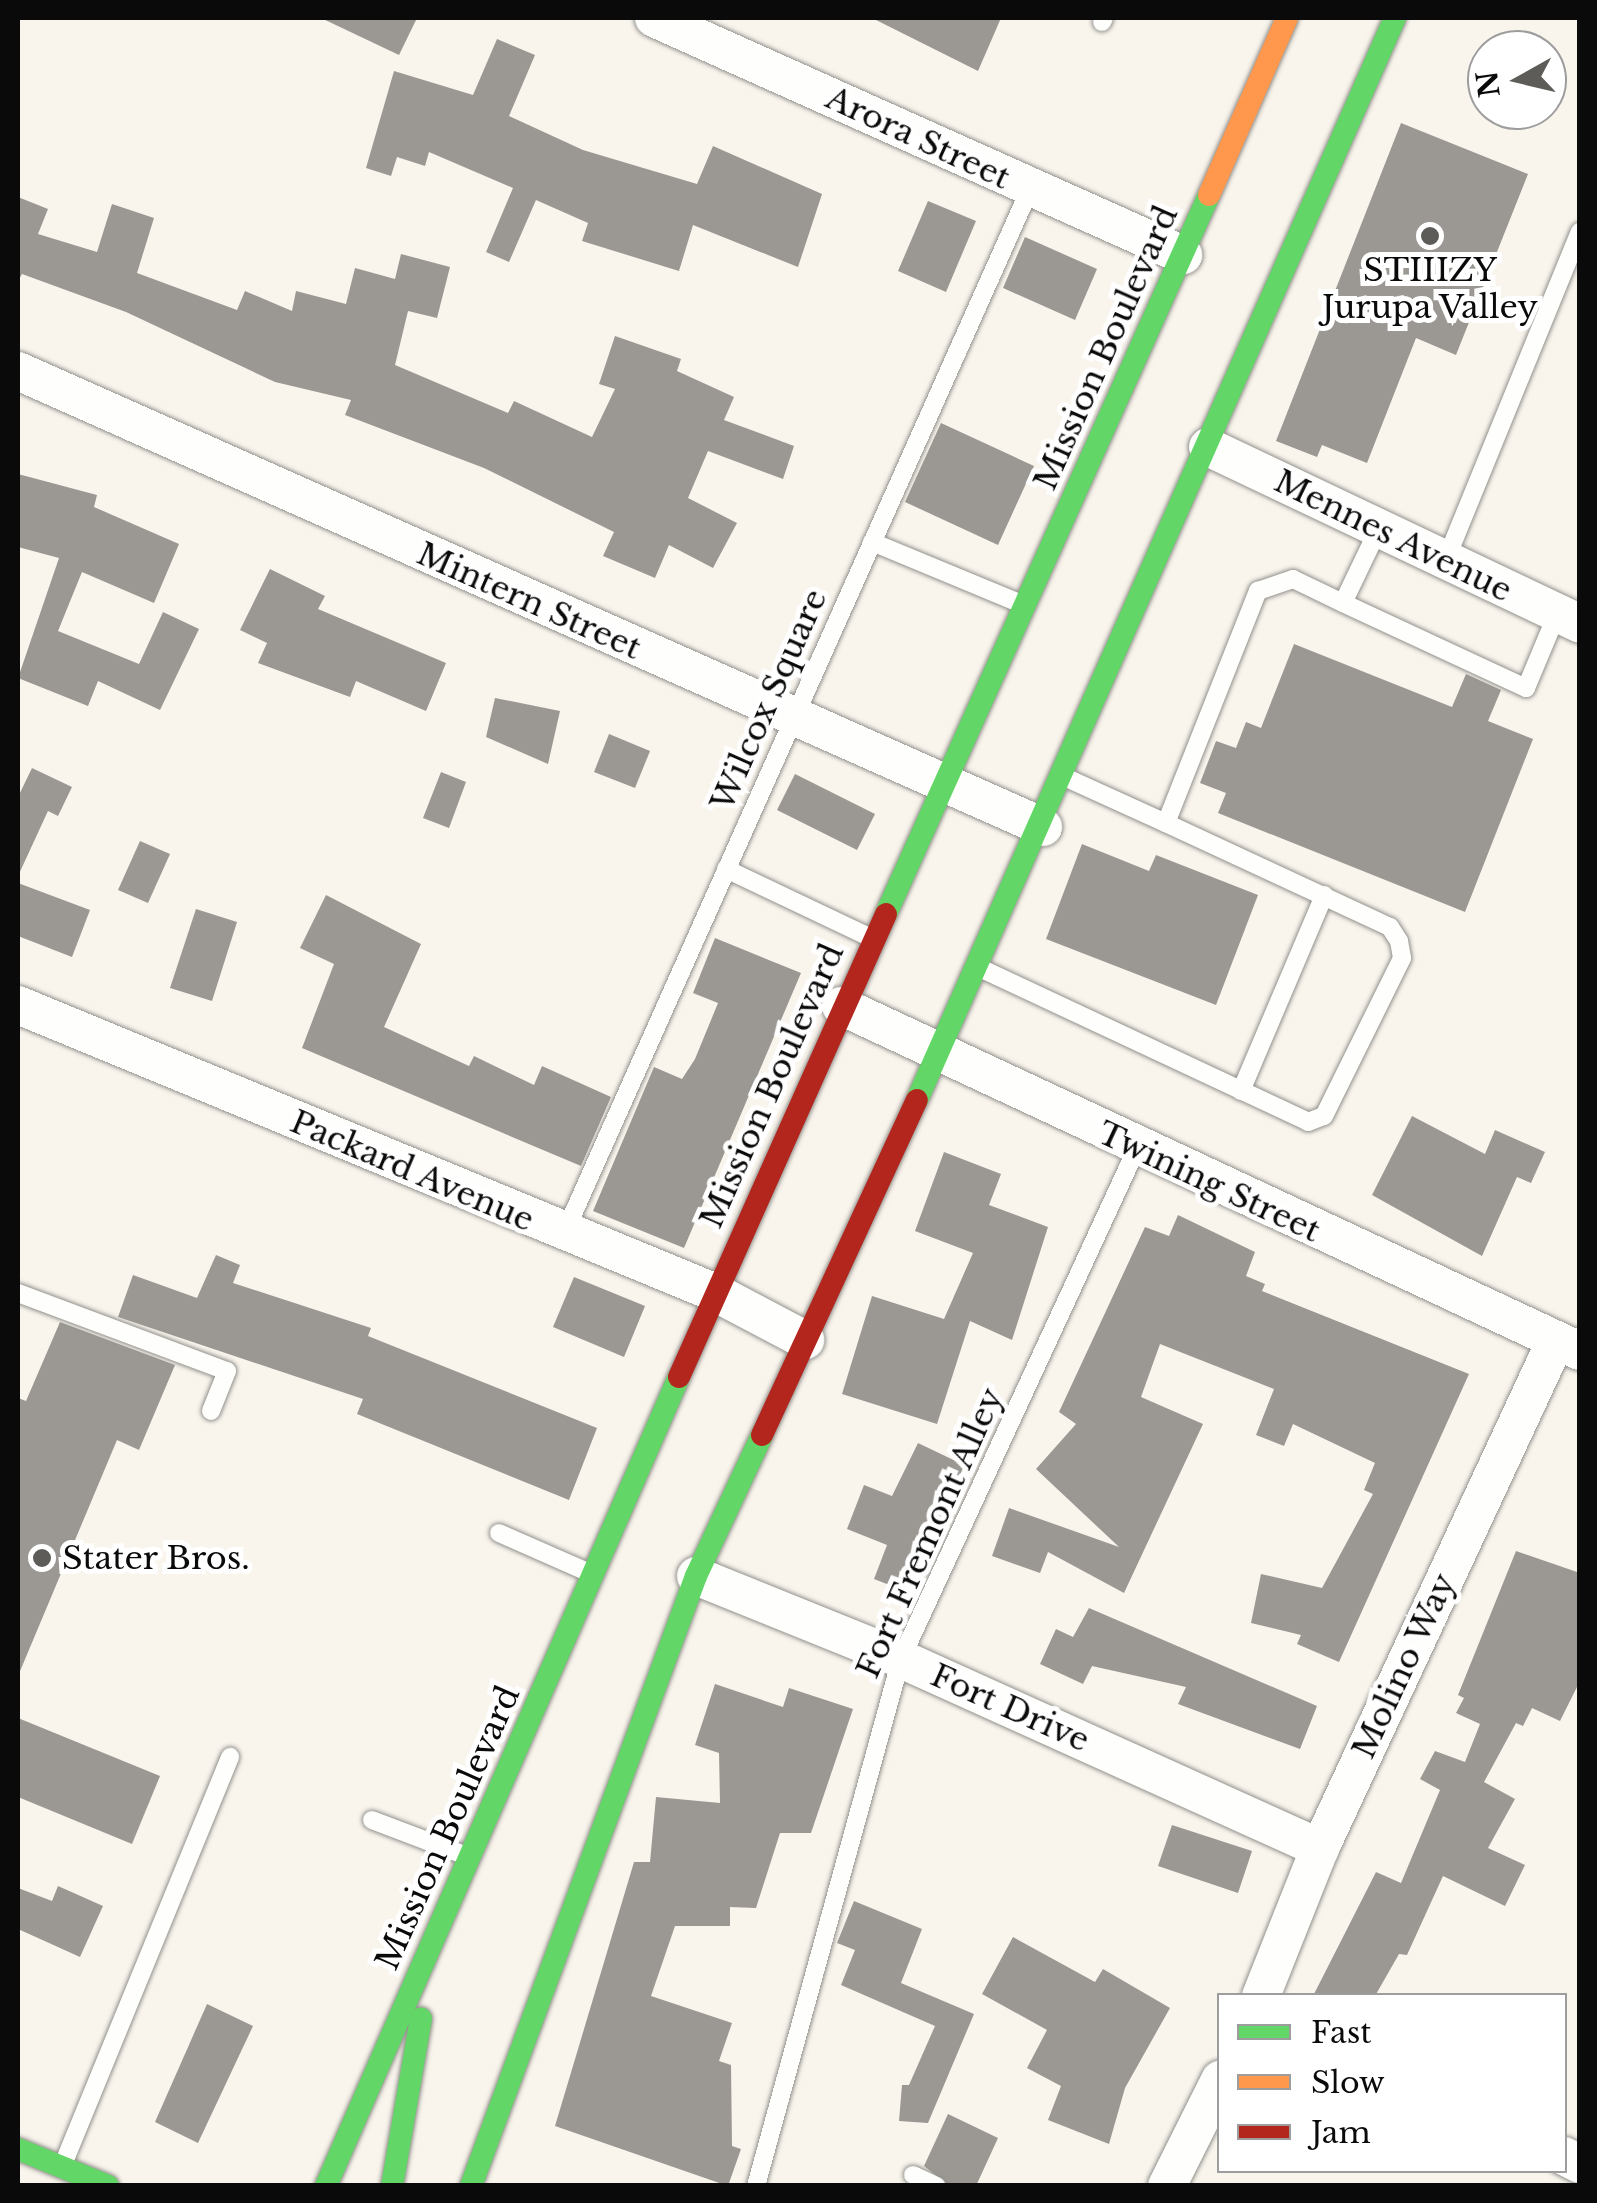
<!DOCTYPE html>
<html>
<head>
<meta charset="utf-8">
<style>
  body { margin:0 }
  #map { position:relative; width:1597px; height:2203px; overflow:hidden; background:#f9f5ed; font-family:"Libre Baskerville",serif }
  div>[style] { position:absolute }
  .building>* { inset:0; background:#9b9893 }
  .roads { filter:drop-shadow(0 0 2px #92908c) drop-shadow(0 0 2px #92908c) }
  .lane>* { height:18px; margin:-9px; padding:0 9px; transform-origin:9px; border-radius:9px; background:#fefefc }
  .street>* { height:38px; margin:-19px; padding:0 19px; transform-origin:19px; border-radius:19px; background:#fefefc }
  .fast>* { height:22px; margin:-11px; padding:0 11px; transform-origin:11px; border-radius:11px; background:#63d668 }
  .slow>* { height:22px; margin:-11px; padding:0 11px; transform-origin:11px; border-radius:11px; background:#ff974d }
  .jam>* { height:22px; margin:-11px; padding:0 11px; transform-origin:11px; border-radius:11px; background:#b3261e }
  .dots>* { width:28px; height:28px; translate:-50% -50%; box-sizing:border-box; border:5px solid #fff; border-radius:50% }
  span { translate:-50% -50%; white-space:nowrap; text-align:center; line-height:1.15; -webkit-text-stroke:10px #fff; paint-order:stroke }
  .street-label { font-size:32px; color:#0a0a0a }
  .poi-label { font-size:32px; color:#0a0a0a }
  .left { translate:0 -50%; text-align:left }
  .frame { position:absolute; inset:0; border:20px solid #0a0a0a; pointer-events:none }
  .legend { position:absolute; left:1217px; top:1993px; width:350px; height:180px; box-sizing:border-box; background:#fff; border:2px solid #9d9d9d; margin:0; padding:12px 18px; list-style:none; font-size:30px; color:#0a0a0a }
  .legend li { display:flex; align-items:center; gap:20px; height:50px }
  .legend b { width:50px; border:2px solid #9d9d9d }
  .north { position:absolute; left:1467px; top:30px; width:100px; height:100px; box-sizing:border-box; background:#fff; border:2px solid #9d9d9d; border-radius:50%; rotate:262deg; font-size:28px; font-weight:700; line-height:40px; text-align:center; color:#0a0a0a }
  .north::after { content:''; display:block; margin:auto; width:35px; height:45px; background:#5e5c59; clip-path:polygon(50% 0,100% 100%,50% 72%,0 100%) }
</style>
</head>
<body>
<div id="map">
  <div class="building">
    <i style="clip-path:polygon(321px 18px,417px 18px,399px 55px)"></i>
    <i style="clip-path:polygon(872px 18px,1001px 18px,978px 71px)"></i>
    <i style="clip-path:polygon(497px 39px,535px 55px,509px 116px,583px 150px,697px 184px,713px 146px,822px 194px,798px 267px,693px 225px,679px 271px,582px 241px,588px 223px,536px 200px,509px 262px,486px 252px,513px 188px,429px 152px,425px 166px,397px 157px,391px 176px,366px 168px,394px 71px,473px 95px)"></i>
    <i style="clip-path:polygon(1401px 123px,1528px 174px,1456px 355px,1416px 338px,1367px 463px,1322px 445px,1317px 457px,1276px 441px)"></i>
    <i style="clip-path:polygon(18px 197px,48px 209px,38px 234px,97px 252px,112px 204px,154px 218px,137px 273px,237px 310px,245px 291px,292px 311px,296px 291px,346px 304px,355px 268px,395px 279px,401px 254px,450px 267px,437px 318px,408px 311px,395px 365px,508px 413px,514px 401px,592px 437px,615px 389px,599px 384px,615px 336px,681px 359px,677px 371px,734px 397px,724px 420px,794px 446px,783px 479px,708px 451px,688px 498px,737px 523px,713px 568px,669px 545px,655px 578px,603px 556px,614px 532px,484px 468px,345px 415px,351px 400px,275px 382px,126px 312px,22px 274px,18px 281px)"></i>
    <i style="clip-path:polygon(928px 201px,976px 221px,946px 292px,898px 271px)"></i>
    <i style="clip-path:polygon(1025px 237px,1097px 269px,1075px 320px,1003px 288px)"></i>
    <i style="clip-path:polygon(941px 423px,1034px 466px,998px 545px,905px 502px)"></i>
    <i style="clip-path:polygon(18px 474px,97px 495px,94px 507px,179px 544px,154px 603px,82px 572px,58px 631px,139px 664px,163px 612px,199px 629px,160px 710px,98px 681px,88px 706px,18px 678px,59px 558px,18px 547px)"></i>
    <i style="clip-path:polygon(270px 569px,325px 596px,318px 609px,446px 663px,426px 711px,356px 681px,350px 697px,258px 663px,267px 643px,240px 630px)"></i>
    <i style="clip-path:polygon(1294px 644px,1452px 707px,1466px 674px,1501px 690px,1488px 721px,1533px 739px,1465px 912px,1218px 813px,1226px 793px,1200px 783px,1216px 741px,1236px 748px,1246px 722px,1261px 728px)"></i>
    <i style="clip-path:polygon(495px 698px,560px 711px,548px 764px,486px 737px)"></i>
    <i style="clip-path:polygon(609px 734px,650px 751px,635px 788px,594px 772px)"></i>
    <i style="clip-path:polygon(32px 768px,72px 787px,58px 816px,48px 811px,18px 876px,18px 797px)"></i>
    <i style="clip-path:polygon(441px 772px,466px 782px,449px 828px,423px 818px)"></i>
    <i style="clip-path:polygon(795px 774px,875px 814px,857px 850px,777px 810px)"></i>
    <i style="clip-path:polygon(140px 841px,170px 854px,148px 903px,118px 890px)"></i>
    <i style="clip-path:polygon(1082px 844px,1149px 871px,1156px 855px,1258px 895px,1216px 1005px,1046px 939px)"></i>
    <i style="clip-path:polygon(18px 883px,90px 910px,72px 957px,18px 936px)"></i>
    <i style="clip-path:polygon(326px 895px,421px 944px,384px 1027px,469px 1066px,474px 1056px,534px 1085px,542px 1066px,611px 1097px,581px 1166px,302px 1048px,334px 964px,300px 948px)"></i>
    <i style="clip-path:polygon(196px 909px,237px 922px,212px 1001px,170px 988px)"></i>
    <i style="clip-path:polygon(715px 938px,801px 973px,684px 1248px,593px 1211px,654px 1067px,682px 1079px,695px 1059px,718px 1003px,693px 993px)"></i>
    <i style="clip-path:polygon(1412px 1116px,1485px 1154px,1495px 1130px,1545px 1152px,1531px 1183px,1517px 1177px,1482px 1256px,1372px 1195px)"></i>
    <i style="clip-path:polygon(944px 1152px,1001px 1174px,989px 1205px,1048px 1227px,1012px 1340px,970px 1321px,937px 1424px,842px 1394px,872px 1296px,944px 1319px,973px 1253px,915px 1231px)"></i>
    <i style="clip-path:polygon(1178px 1215px,1255px 1252px,1246px 1276px,1265px 1284px,1262px 1291px,1469px 1374px,1339px 1662px,1297px 1644px,1301px 1635px,1251px 1623px,1261px 1574px,1322px 1588px,1373px 1494px,1364px 1490px,1375px 1463px,1293px 1424px,1284px 1446px,1256px 1435px,1274px 1389px,1160px 1344px,1141px 1397px,1203px 1424px,1124px 1593px,1048px 1552px,1040px 1573px,992px 1556px,1009px 1508px,1119px 1547px,1036px 1469px,1076px 1424px,1059px 1412px,1145px 1227px,1169px 1236px)"></i>
    <i style="clip-path:polygon(216px 1255px,240px 1265px,233px 1283px,371px 1328px,368px 1336px,597px 1428px,569px 1500px,357px 1414px,363px 1399px,118px 1317px,133px 1275px,197px 1298px)"></i>
    <i style="clip-path:polygon(574px 1277px,645px 1306px,624px 1357px,553px 1327px)"></i>
    <i style="clip-path:polygon(60px 1322px,175px 1365px,139px 1450px,117px 1440px,18px 1676px,18px 1398px,26px 1401px)"></i>
    <i style="clip-path:polygon(918px 1443px,964px 1465px,915px 1595px,874px 1579px,887px 1545px,847px 1529px,864px 1485px,892px 1496px)"></i>
    <i style="clip-path:polygon(1516px 1551px,1580px 1573px,1580px 1681px,1560px 1721px,1532px 1708px,1523px 1726px,1516px 1723px,1484px 1782px,1515px 1799px,1488px 1848px,1525px 1865px,1505px 1906px,1443px 1876px,1407px 1955px,1399px 1954px,1375px 1996px,1313px 1996px,1376px 1872px,1401px 1883px,1440px 1790px,1420px 1779px,1435px 1751px,1465px 1762px,1480px 1724px,1456px 1713px,1464px 1698px,1458px 1695px)"></i>
    <i style="clip-path:polygon(1089px 1608px,1317px 1706px,1300px 1749px,1178px 1704px,1186px 1687px,1092px 1666px,1083px 1684px,1040px 1664px,1056px 1629px,1073px 1637px)"></i>
    <i style="clip-path:polygon(715px 1684px,783px 1707px,789px 1688px,853px 1709px,811px 1833px,780px 1833px,756px 1908px,730px 1907px,730px 1926px,675px 1926px,651px 1996px,732px 2023px,719px 2061px,731px 2065px,732px 2146px,741px 2149px,728px 2186px,555px 2126px,634px 1862px,650px 1862px,656px 1797px,720px 1803px,719px 1753px,695px 1745px)"></i>
    <i style="clip-path:polygon(18px 1718px,160px 1776px,132px 1844px,18px 1797px)"></i>
    <i style="clip-path:polygon(1172px 1825px,1252px 1851px,1238px 1893px,1158px 1866px)"></i>
    <i style="clip-path:polygon(58px 1886px,103px 1906px,80px 1957px,18px 1929px,18px 1888px,52px 1901px)"></i>
    <i style="clip-path:polygon(854px 1901px,922px 1929px,901px 1983px,974px 2014px,928px 2123px,899px 2121px,902px 2085px,909px 2085px,935px 2026px,841px 1985px,855px 1950px,837px 1943px)"></i>
    <i style="clip-path:polygon(1013px 1937px,1095px 1982px,1103px 1969px,1170px 2008px,1125px 2088px,1109px 2144px,1048px 2120px,1061px 2086px,1027px 2068px,1047px 2030px,982px 1994px)"></i>
    <i style="clip-path:polygon(207px 2004px,253px 2026px,198px 2143px,155px 2122px)"></i>
    <i style="clip-path:polygon(948px 2114px,998px 2138px,976px 2186px,949px 2186px,924px 2166px)"></i>
  </div>
  <div class="roads">
    <div class="lane">
      <i style="left:1102px;top:22px;width:4px;rotate:-63deg"></i>
      <i style="left:872px;top:542px;width:165px;rotate:22.5deg"></i>
      <i style="left:1445px;top:562px;width:357px;rotate:-67.8deg"></i>
      <i style="left:1343px;top:603px;width:202px;rotate:24.9deg"></i>
      <i style="left:1526px;top:688px;width:80px;rotate:-67.3deg"></i>
      <i style="left:1071px;top:780px;width:104px;rotate:24.4deg"></i>
      <i style="left:726px;top:869px;width:158px;rotate:25.4deg"></i>
      <i style="left:982px;top:969px;width:360px;rotate:25.1deg"></i>
      <i style="left:1308px;top:1122px;width:17px;rotate:-21deg"></i>
      <i style="left:1324px;top:1116px;width:176px;rotate:-63.7deg"></i>
      <i style="left:1402px;top:958px;width:17px;rotate:-100deg"></i>
      <i style="left:1399px;top:941px;width:17px;rotate:-123deg"></i>
      <i style="left:1390px;top:927px;width:247px;rotate:-155.1deg"></i>
      <i style="left:1166px;top:823px;width:250px;rotate:-68.4deg"></i>
      <i style="left:1258px;top:591px;width:37px;rotate:-19deg"></i>
      <i style="left:1293px;top:579px;width:55px;rotate:25.6deg"></i>
      <i style="left:1343px;top:603px;width:81px;rotate:-64.4deg"></i>
      <i style="left:1241px;top:1091px;width:213px;rotate:-67deg"></i>
      <i style="left:564px;top:1234px;width:1144px;rotate:-65.97deg"></i>
      <i style="left:18px;top:1293px;width:223px;rotate:20.5deg"></i>
      <i style="left:227px;top:1371px;width:43px;rotate:111.8deg"></i>
      <i style="left:499px;top:1533px;width:99px;rotate:23.7deg"></i>
      <i style="left:372px;top:1820px;width:98px;rotate:20.8deg"></i>
      <i style="left:64px;top:2162px;width:438px;rotate:-67.7deg"></i>
      <i style="left:913px;top:2175px;width:26px;rotate:25deg"></i>
      <i style="left:756px;top:2186px;width:547px;rotate:-74.62deg"></i>
      <i style="left:901px;top:1659px;width:561px;rotate:-65.22deg"></i>
    </div>
    <div class="street">
      <i style="left:654px;top:18px;width:580px;rotate:24.13deg"></i>
      <i style="left:18px;top:371px;width:1122px;rotate:23.98deg"></i>
      <i style="left:1208px;top:447px;width:412px;rotate:25.4deg"></i>
      <i style="left:18px;top:1005px;width:755px;rotate:22.42deg"></i>
      <i style="left:716px;top:1293px;width:101px;rotate:27.8deg"></i>
      <i style="left:841px;top:1006px;width:816px;rotate:25.03deg"></i>
      <i style="left:696px;top:1576px;width:221px;rotate:22deg"></i>
      <i style="left:901px;top:1659px;width:460px;rotate:24.3deg"></i>
      <i style="left:1261px;top:1996px;width:159px;rotate:-68.3deg"></i>
      <i style="left:1320px;top:1848px;width:560px;rotate:-65.08deg"></i>
      <i style="left:1564px;top:2156px;width:18px;rotate:27deg"></i>
      <i style="left:1167px;top:2186px;width:119px;rotate:-63.4deg"></i>
    </div>
    <div class="fast">
      <i style="left:886px;top:914px;width:788px;rotate:-65.81deg"></i>
      <i style="left:917px;top:1100px;width:1183px;rotate:-66.17deg"></i>
      <i style="left:18px;top:2149px;width:97px;rotate:22.3deg"></i>
      <i style="left:326px;top:2186px;width:883px;rotate:-66.43deg"></i>
      <i style="left:392px;top:2186px;width:170px;rotate:-80.2deg"></i>
      <i style="left:471px;top:2186px;width:650px;rotate:-69.75deg"></i>
      <i style="left:696px;top:1576px;width:156px;rotate:-64.9deg"></i>
    </div>
    <div class="slow">
      <i style="left:1209px;top:195px;width:193px;rotate:-66.2deg"></i>
    </div>
    <div class="jam">
      <i style="left:679px;top:1377px;width:507px;rotate:-65.91deg"></i>
      <i style="left:762px;top:1435px;width:369px;rotate:-65.2deg"></i>
    </div>
  </div>
  <div class="dots">
    <i style="left:1430px;top:236px;background:#5e5c59"></i>
    <i style="left:42px;top:1558px;background:#5e5c59"></i>
  </div>
  <div class="street-label">
    <span style="left:918px;top:138px;rotate:25deg">Arora Street</span>
    <span style="left:1106px;top:348px;rotate:-66deg">Mission Boulevard</span>
    <span style="left:1393px;top:536px;rotate:26deg">Mennes Avenue</span>
    <span style="left:529px;top:601px;rotate:24deg">Mintern Street</span>
    <span style="left:769px;top:700px;rotate:-66deg">Wilcox Square</span>
    <span style="left:772px;top:1086px;rotate:-66deg">Mission Boulevard</span>
    <span style="left:412px;top:1171px;rotate:23deg">Packard Avenue</span>
    <span style="left:1209px;top:1182px;rotate:25deg">Twining Street</span>
    <span style="left:930px;top:1533px;rotate:-66deg">Fort Fremont Alley</span>
    <span style="left:1404px;top:1666px;rotate:-65deg">Molino Way</span>
    <span style="left:1010px;top:1708px;rotate:24deg">Fort Drive</span>
    <span style="left:448px;top:1828px;rotate:-66deg">Mission Boulevard</span>
  </div>
  <div class="poi-label">
    <span style="left:1430px;top:289px">STIIIZY<br>Jurupa Valley</span>
    <span class="left" style="left:62px;top:1558px">Stater Bros.</span>
  </div>
  <div class="frame"></div>
  <ul class="legend">
  <li><b style="height:12px;background:#63d668"></b>Fast</li>
  <li><b style="height:12px;background:#ff974d"></b>Slow</li>
  <li><b style="height:12px;background:#b3261e"></b>Jam</li>
  </ul>
  <div class="north">N</div>
</div>
</body>
</html>
